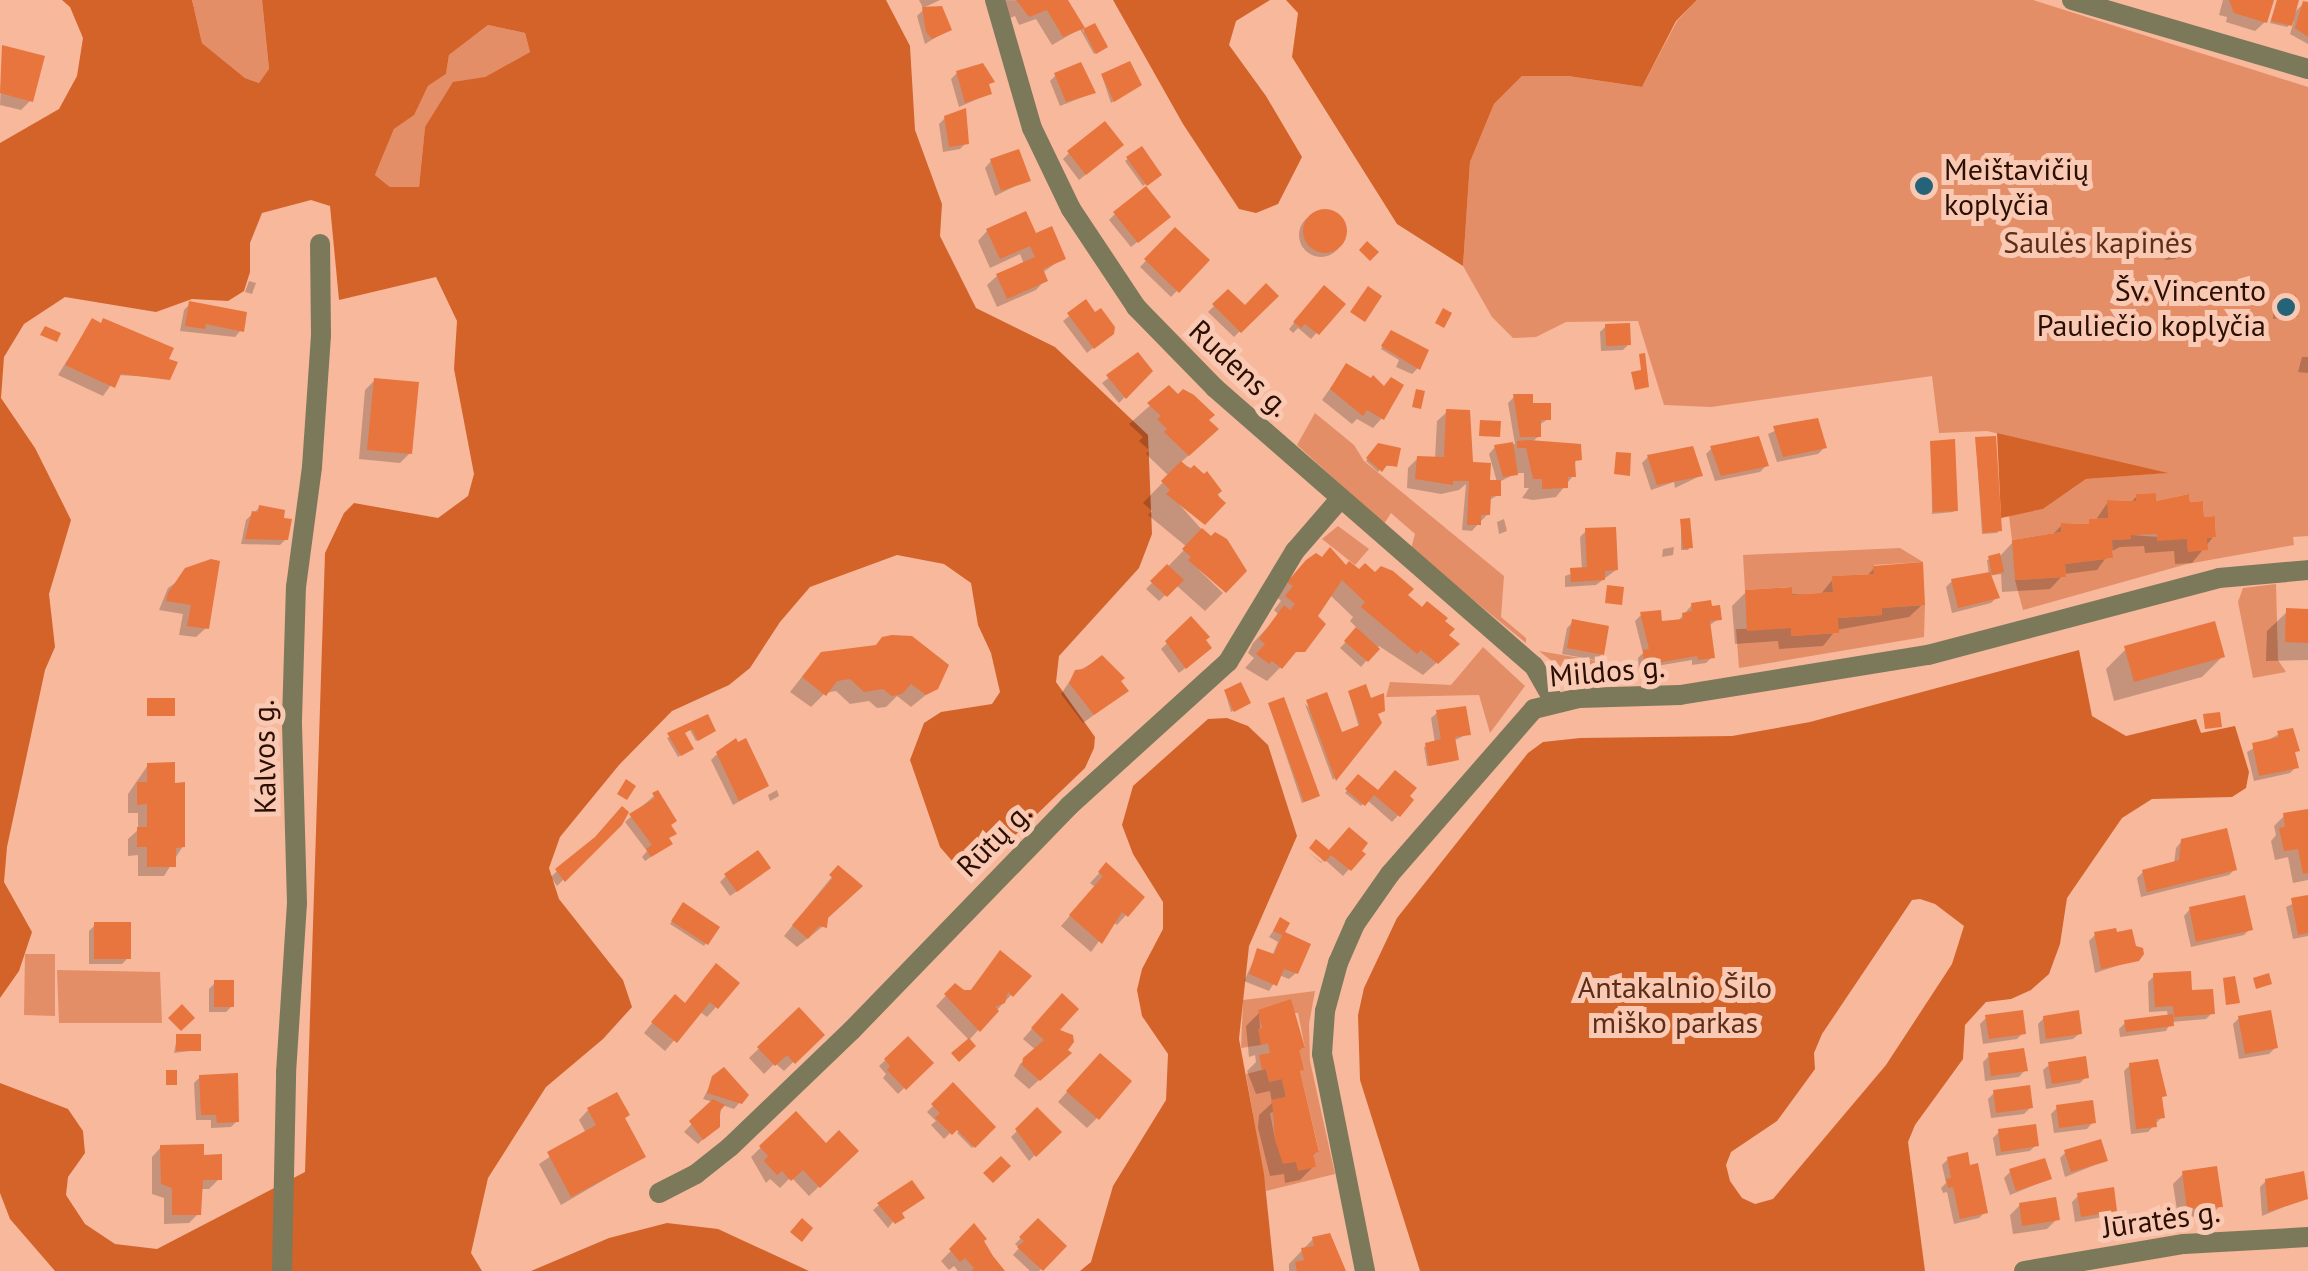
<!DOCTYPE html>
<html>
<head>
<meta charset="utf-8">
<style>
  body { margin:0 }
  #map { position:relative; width:2308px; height:1271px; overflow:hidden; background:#f7b89c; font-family:"PT Sans",sans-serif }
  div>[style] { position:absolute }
  .green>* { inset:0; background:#e48e67 }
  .forest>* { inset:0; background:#d4632a }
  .shadow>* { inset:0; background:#0003 }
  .round { border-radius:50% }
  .building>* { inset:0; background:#e7753d }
  .street>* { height:20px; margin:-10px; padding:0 10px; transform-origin:10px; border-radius:10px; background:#7b7959 }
  .dots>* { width:28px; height:28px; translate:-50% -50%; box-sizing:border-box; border:5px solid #fac9b4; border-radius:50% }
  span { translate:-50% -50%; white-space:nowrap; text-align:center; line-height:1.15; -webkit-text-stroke:10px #fac9b4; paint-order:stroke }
  .poi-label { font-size:30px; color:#2b0f03 }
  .left { translate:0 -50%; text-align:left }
  .right { translate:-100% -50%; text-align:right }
  .park-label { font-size:30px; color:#5c2e18 }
  .street-label { font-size:30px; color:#2b0f03 }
</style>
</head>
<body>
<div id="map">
  <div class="green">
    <i style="clip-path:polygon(192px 0,262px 0,269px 70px,259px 83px,245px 78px,202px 43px)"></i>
    <i style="clip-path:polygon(1697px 0,2033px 0,2308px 87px,2308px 536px,2293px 537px,2294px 545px,2187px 564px,2023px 610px,2015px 580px,2066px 577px,2065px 564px,2113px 558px,2112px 540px,2131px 539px,2131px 535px,2187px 539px,2188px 551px,2207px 550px,2207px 538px,2216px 537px,2215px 516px,2204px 517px,2203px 501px,2190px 502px,2189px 494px,2156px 501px,2156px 493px,2137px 494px,2136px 501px,2108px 500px,2108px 518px,2090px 519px,2089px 524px,2061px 523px,2061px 532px,2012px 540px,2009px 516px,2043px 509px,2086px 479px,2163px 473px,1987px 431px,1939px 433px,1932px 376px,1711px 407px,1664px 405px,1638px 321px,1566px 322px,1536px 337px,1513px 338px,1492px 317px,1463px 266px,1470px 162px,1494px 104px,1522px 76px,1568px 76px,1642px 87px,1677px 21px)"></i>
    <i style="clip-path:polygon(488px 25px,525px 33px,530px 52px,485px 77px,425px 127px,419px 187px,390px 187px,375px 175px,394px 129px,413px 115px,428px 86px,446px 74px,449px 55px)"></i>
    <i style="clip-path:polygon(1315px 413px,1354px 445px,1364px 461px,1504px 576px,1501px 617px,1526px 638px,1526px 643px,1411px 549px,1415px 534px,1391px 513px,1384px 524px,1297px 445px)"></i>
    <i style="clip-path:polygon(1338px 526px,1369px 549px,1355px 565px,1322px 539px)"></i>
    <i style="clip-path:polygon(1900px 548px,1923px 562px,1874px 565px,1874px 574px,1832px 576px,1833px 592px,1792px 595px,1791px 587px,1745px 590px,1743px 555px)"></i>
    <i style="clip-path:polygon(2276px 584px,2278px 660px,2286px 672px,2253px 678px,2238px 602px,2243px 588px)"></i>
    <i style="clip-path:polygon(1925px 605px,1924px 637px,1739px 668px,1736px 629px,1791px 628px,1792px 636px,1838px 633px,1838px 618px,1882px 615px,1882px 608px)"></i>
    <i style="clip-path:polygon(1483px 647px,1525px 686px,1490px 733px,1479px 695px,1386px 697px,1390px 682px,1451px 685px)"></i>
    <i style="clip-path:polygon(1539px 651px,1627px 666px,1626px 677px,1582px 675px,1562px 669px)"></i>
    <i style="clip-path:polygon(25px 954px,55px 954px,55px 1016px,24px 1015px)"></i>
    <i style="clip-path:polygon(57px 970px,160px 972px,162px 1023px,59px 1023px)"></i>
    <i style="clip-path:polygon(1315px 991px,1309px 1024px,1310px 1061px,1335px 1174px,1266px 1191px,1246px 1074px,1266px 1069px,1269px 1082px,1282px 1079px,1286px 1097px,1272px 1100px,1274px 1112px,1270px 1113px,1275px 1139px,1296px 1162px,1299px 1170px,1315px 1167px,1313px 1153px,1319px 1151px,1300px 1071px,1303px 1070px,1299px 1049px,1305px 1048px,1298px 1013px,1294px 1013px,1291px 1000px,1259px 1010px,1261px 1045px,1241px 1048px,1243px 1000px)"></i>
  </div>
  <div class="forest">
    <i style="clip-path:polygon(evenodd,62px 0,192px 0,202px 43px,245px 78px,259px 83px,269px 69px,262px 0,886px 0,910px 46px,915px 130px,942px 204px,940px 236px,976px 308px,1055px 347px,1148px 435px,1152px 534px,1139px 568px,1059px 656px,1056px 682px,1095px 737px,1094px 748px,1085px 768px,981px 868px,953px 862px,940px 847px,910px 760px,924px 723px,941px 712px,992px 704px,1000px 692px,991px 653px,978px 625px,971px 583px,944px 564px,897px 555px,810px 587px,780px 622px,750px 668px,729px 685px,672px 711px,619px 765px,560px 837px,549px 868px,559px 899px,623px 980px,632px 1007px,603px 1039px,546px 1087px,488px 1178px,471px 1253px,482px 1271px,55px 1271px,10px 1219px,0 1193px,0 1083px,68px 1109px,83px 1131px,85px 1153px,68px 1177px,66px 1195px,85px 1224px,115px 1244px,157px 1249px,305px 1172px,325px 553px,344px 513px,354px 503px,438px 518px,468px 496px,474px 474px,454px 369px,457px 321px,436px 277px,339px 300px,330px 206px,311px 200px,262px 213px,250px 243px,250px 272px,244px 291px,228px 301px,192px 299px,156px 312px,65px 297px,24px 324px,4px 357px,1px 398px,35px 448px,71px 520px,49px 594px,55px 647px,45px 670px,7px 847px,4px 882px,32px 932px,19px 971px,0 998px,0 143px,59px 109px,77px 76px,83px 38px,70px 7px,62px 0,488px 25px,525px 33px,530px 52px,485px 77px,453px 82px,425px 127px,419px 187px,390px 187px,375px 175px,394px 129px,414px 115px,428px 86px,446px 74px,449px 55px,488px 25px)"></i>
    <i style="clip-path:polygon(1113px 0,1270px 0,1236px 21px,1229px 45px,1266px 96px,1302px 157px,1278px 204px,1256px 213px,1239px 209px,1183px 124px)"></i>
    <i style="clip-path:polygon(1286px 0,1697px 0,1676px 21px,1642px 87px,1568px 76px,1522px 76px,1494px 104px,1470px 162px,1463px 266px,1397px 224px,1292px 57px,1298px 13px)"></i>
    <i style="clip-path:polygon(1997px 433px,2168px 473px,2086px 479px,2043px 509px,2001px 518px)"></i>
    <i style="clip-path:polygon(evenodd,2079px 650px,2092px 716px,2126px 736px,2196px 719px,2201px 733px,2235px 726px,2249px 772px,2246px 788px,2232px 797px,2152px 799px,2122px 818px,2067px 898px,2060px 944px,2049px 974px,2031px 990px,2011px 999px,1986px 1002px,1965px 1025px,1963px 1059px,1915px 1125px,1908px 1142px,1925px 1271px,1420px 1271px,1360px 1080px,1358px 1015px,1364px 988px,1397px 918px,1528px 753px,1543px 742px,1580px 738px,1732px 736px,1810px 722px,2079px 650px,1920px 899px,1935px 904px,1964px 926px,1952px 964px,1886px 1065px,1773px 1199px,1755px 1204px,1742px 1198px,1730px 1181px,1726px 1165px,1731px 1152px,1777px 1121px,1815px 1069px,1814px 1053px,1822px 1034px,1912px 900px,1920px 899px)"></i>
    <i style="clip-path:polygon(1227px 718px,1248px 726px,1268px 745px,1297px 836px,1249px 946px,1239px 1039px,1264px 1174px,1274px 1271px,1080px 1271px,1091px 1262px,1113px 1186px,1166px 1100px,1168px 1054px,1142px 1016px,1137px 990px,1142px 969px,1163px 929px,1163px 902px,1133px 854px,1122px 825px,1133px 786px,1208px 719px)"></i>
    <i style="clip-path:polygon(667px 1223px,718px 1229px,809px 1271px,531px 1271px,609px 1238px)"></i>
  </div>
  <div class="shadow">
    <i style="clip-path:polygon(919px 0,940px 0,923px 8px)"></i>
    <i style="clip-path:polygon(1003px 0,1067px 1px,1084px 32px,1094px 26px,1103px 49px,1094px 54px,1080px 29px,1052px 45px,1036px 19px,1019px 25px,1015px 16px,1010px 18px)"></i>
    <i style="clip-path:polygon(2223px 0,2272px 0,2265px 22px,2255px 31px,2226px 22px,2227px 17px,2219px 15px)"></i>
    <i style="clip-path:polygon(2277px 0,2289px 0,2293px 14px,2303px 4px,2308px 5px,2308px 44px,2290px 34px,2294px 21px,2287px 27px,2270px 23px)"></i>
    <i style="clip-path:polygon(923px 10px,949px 29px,925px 44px,917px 16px)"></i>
    <i style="clip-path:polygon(3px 48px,31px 100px,21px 110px,0 105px)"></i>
    <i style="clip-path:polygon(957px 73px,992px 81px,987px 86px,989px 94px,959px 107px,951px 79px)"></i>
    <i style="clip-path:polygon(1056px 75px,1093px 93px,1060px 106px,1050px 81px)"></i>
    <i style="clip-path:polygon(1102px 76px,1137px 87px,1111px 103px)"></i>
    <i style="clip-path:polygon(945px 118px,966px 143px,960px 149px,943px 152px,939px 124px)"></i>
    <i style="clip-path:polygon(1141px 149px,1159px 174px,1143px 186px,1125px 161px)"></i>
    <i style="clip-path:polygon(1115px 151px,1079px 180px,1063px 159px,1069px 153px)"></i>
    <i style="clip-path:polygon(991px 161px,1028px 180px,995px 196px,985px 168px)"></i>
    <i class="round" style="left:1299px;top:213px;width:44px;height:44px"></i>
    <i style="clip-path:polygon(1115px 214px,1162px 222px,1131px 247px,1109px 220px)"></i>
    <i style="clip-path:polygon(1175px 230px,1206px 260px,1171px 297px,1140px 267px)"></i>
    <i style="clip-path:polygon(987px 231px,1035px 236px,1063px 258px,1042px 273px,1045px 280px,1036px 290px,997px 307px,987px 285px,997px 276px,1024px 264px,1020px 254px,990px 268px,978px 241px)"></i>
    <i style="clip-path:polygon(2168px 253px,2177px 254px,2176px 259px,2165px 260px)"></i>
    <i style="clip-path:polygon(249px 281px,256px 283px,252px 294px,245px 292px)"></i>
    <i style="clip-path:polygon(1228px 292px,1245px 308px,1275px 296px,1234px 337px,1208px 312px)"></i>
    <i style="clip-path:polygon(1318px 294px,1342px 304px,1311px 339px,1298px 328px,1293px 333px,1289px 329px)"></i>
    <i style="clip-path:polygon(2275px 299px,2295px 316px,2273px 319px)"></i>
    <i style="clip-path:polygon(1085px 303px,1104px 339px,1087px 353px,1063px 321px)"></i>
    <i style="clip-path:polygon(190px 304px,241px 330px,235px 337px,180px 331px,184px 310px)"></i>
    <i style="clip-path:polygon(92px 321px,166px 360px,168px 378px,118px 375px,103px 396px,58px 375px)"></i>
    <i style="clip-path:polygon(1606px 326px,1629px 344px,1623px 350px,1601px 351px,1600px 332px)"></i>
    <i style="clip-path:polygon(1389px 336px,1418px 368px,1412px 374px,1396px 367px,1399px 360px,1381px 349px)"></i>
    <i style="clip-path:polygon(1137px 356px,1150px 371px,1119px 403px,1102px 383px)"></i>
    <i style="clip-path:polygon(2302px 357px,2308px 357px,2308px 373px,2298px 372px)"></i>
    <i style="clip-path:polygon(1346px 366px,1382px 418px,1373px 428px,1357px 419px,1352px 424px,1322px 400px)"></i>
    <i style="clip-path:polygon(375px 380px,410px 453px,400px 463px,359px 459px,365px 390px)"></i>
    <i style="clip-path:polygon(1169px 389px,1196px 449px,1180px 463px,1207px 475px,1223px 503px,1179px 504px,1211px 540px,1199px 570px,1223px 593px,1205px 611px,1176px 585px,1159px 601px,1146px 589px,1187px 547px,1148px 515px,1152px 511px,1143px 503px,1169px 476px,1146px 454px,1149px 450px,1139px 441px,1143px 437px,1129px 424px)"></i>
    <i style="clip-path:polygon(1514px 397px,1548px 419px,1539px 425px,1539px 436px,1530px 444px,1578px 446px,1573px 476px,1556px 497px,1533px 500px,1522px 498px,1529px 488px,1524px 488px,1524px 473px,1517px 473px,1499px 482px,1498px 495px,1488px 501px,1488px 514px,1478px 524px,1472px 531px,1462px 530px,1466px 484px,1459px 490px,1441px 494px,1407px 488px,1408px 468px,1418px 458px,1435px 459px,1437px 421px,1447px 412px,1470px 465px,1488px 482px,1497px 482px,1489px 454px,1495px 447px,1515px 444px,1508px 403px)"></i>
    <i style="clip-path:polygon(1794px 422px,1824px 448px,1818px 454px,1777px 462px,1768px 434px)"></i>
    <i style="clip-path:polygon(1976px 440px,1999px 530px,1997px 533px,1982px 534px)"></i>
    <i style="clip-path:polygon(1931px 443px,1956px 510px,1953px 512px,1932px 514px)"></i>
    <i style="clip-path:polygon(1379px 446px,1395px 466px,1383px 466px,1378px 472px,1366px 461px)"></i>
    <i style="clip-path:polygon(1712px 448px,1766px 466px,1760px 472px,1715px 481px,1706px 454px)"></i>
    <i style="clip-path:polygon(1648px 457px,1700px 476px,1675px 488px,1674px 482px,1651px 490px,1642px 463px)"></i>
    <i style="clip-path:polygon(2137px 496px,2154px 504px,2187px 497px,2188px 504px,2214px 536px,2192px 563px,2175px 564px,2174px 551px,2145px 553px,2144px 546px,2120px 547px,2110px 552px,2097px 570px,2064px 574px,2050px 589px,2002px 592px,2001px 574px,1988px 576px,1997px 597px,1991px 603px,1952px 613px,1946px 587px,1952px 581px,1989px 575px,1987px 560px,2000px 556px,2013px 542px,2051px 536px,2062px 525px,2085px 527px,2095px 521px,2108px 502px,2130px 503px)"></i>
    <i style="clip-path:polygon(260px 507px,286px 539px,280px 545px,241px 544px,246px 520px)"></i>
    <i style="clip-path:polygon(1504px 519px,1507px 531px,1499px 534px,1497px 522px)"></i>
    <i style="clip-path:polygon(1681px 521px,1690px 547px,1688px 550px,1681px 550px)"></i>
    <i style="clip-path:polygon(1586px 531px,1616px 570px,1596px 585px,1565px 587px,1565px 576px,1582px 570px,1580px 537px)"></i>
    <i style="clip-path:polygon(1674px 547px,1673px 555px,1662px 557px,1663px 549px)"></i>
    <i style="clip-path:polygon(204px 563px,206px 628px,196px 637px,179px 635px,183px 614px,159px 610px,168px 588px)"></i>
    <i style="clip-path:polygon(1346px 568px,1405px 596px,1446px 635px,1443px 657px,1423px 675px,1379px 646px,1361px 667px,1340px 648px,1358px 629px,1350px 621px,1353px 617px,1329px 594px,1314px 617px,1322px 624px,1267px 681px,1245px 668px,1254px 658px,1248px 653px,1253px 643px,1279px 615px,1274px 610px,1281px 601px,1276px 596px,1292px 577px)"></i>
    <i style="clip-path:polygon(1874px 568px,1923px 604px,1909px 617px,1836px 630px,1823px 646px,1779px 649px,1778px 641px,1735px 644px,1732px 606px,1746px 592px,1820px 595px,1833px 579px,1866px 577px)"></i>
    <i style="clip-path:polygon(1692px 605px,1719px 619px,1708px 626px,1712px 657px,1706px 663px,1692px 665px,1692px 660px,1639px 669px,1638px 658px,1643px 653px,1635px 621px,1641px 615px,1660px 624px,1677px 622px)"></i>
    <i style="clip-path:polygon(2308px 610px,2308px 660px,2266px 661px,2267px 631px,2288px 611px)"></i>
    <i style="clip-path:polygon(1191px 620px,1203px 654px,1179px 673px,1161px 649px)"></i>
    <i style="clip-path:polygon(1573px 622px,1602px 654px,1595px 660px,1562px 654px,1567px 628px)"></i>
    <i style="clip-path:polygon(874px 648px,927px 694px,911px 707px,897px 696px,886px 707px,877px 708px,869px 701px,850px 704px,836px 691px,825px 693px,811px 707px,790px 692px,808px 669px)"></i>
    <i style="clip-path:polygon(2126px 649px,2222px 657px,2202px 677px,2114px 701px,2106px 669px)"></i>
    <i style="clip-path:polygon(1102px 658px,1126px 691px,1083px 723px,1061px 694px,1076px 672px)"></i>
    <i style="clip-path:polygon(1225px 692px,1246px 705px,1231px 712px)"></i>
    <i style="clip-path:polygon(1349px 693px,1379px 723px,1333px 780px,1305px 704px,1340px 735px,1359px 728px)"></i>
    <i style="clip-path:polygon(1269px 705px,1315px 798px,1302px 803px)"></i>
    <i style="clip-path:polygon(1438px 712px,1468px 734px,1453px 741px,1454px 761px,1427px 766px,1424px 747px,1435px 743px,1431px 718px)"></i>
    <i style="clip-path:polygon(707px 718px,711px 733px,696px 741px,690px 730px,682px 733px,689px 750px,678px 757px,667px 738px)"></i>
    <i style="clip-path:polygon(2279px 734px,2297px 750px,2293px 755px,2296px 767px,2290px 773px,2254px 781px,2247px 752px)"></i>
    <i style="clip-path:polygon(717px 754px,766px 786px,733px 805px,711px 760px)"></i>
    <i style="clip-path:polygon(148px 765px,183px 846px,164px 876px,138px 876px,138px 855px,128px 856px,128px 839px,138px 830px,138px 813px,128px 813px,128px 794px)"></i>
    <i style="clip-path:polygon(1358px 777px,1377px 793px,1411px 801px,1392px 822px,1367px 800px,1361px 806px,1345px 793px)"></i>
    <i style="clip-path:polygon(777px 790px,779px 796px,770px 801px,768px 795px)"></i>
    <i style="clip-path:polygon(657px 793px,670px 844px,645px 861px,642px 857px,647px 851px,625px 822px)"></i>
    <i style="clip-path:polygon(2308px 811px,2308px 880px,2293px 883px,2288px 857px,2275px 860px,2271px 841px,2276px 835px,2274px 826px,2284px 816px)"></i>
    <i style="clip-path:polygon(620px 824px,557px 886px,551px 877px,557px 871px)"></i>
    <i style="clip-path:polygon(2182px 841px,2235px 869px,2229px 875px,2141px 897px,2137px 878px,2143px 872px,2174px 864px,2176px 848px)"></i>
    <i style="clip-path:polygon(1359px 851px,1362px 854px,1343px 876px,1324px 859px,1321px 863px,1308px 852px,1321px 862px,1328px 854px)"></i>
    <i style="clip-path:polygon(1106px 866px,1126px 915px,1117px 925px,1113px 922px,1091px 952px,1061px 926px,1095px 887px,1090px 883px)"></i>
    <i style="clip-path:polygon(839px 868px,827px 923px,797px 947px,784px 936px)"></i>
    <i style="clip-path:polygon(762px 874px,730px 896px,720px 882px,726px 876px)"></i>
    <i style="clip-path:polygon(2308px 897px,2308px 936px,2293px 939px,2286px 907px)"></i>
    <i style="clip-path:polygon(681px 908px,706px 943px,704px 946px,670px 924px)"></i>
    <i style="clip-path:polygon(2190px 909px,2250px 929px,2244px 935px,2191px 947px,2184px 916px)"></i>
    <i style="clip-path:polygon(1281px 920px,1296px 973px,1289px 979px,1279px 975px,1269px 991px,1244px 981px,1258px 951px,1272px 956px,1278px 942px,1269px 937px)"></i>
    <i style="clip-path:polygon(95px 925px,128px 958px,122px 964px,89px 964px,89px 931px)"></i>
    <i style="clip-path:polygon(2095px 935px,2135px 960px,2095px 973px,2089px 941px)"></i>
    <i style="clip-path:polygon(1000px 953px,1011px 995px,969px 1040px,936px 1006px,955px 986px,969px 992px)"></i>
    <i style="clip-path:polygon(707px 975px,716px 1007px,707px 1017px,699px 1011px,665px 1051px,644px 1033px,665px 1007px,684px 1005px)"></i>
    <i style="clip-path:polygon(2154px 976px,2190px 993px,2212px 1013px,2206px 1019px,2171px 1022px,2166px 1031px,2120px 1037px,2119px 1029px,2125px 1023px,2168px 1017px,2167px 1011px,2149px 1012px,2148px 982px)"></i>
    <i style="clip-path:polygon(215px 983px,232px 1006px,226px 1012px,209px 1012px,209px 989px)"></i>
    <i style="clip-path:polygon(1052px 1006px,1058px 1063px,1029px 1089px,1014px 1076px,1020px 1064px,1037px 1051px,1023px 1039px)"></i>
    <i style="clip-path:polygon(799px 1010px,822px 1034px,784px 1071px,775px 1063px,764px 1074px,749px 1058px)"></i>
    <i style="clip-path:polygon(1260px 1012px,1302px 1048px,1298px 1052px,1298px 1073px,1317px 1151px,1311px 1157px,1313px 1167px,1300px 1180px,1285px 1183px,1284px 1174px,1270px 1176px,1258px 1128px,1259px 1115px,1272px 1103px,1270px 1091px,1256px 1094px,1247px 1071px,1256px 1062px,1255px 1055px,1249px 1057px,1246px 1026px)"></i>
    <i style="clip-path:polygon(1986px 1018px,2023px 1033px,2017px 1039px,1983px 1044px,1980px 1024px)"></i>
    <i style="clip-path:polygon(2044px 1018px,2080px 1033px,2073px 1039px,2040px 1044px,2038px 1024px)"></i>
    <i style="clip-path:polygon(2239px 1018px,2275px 1048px,2269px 1054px,2239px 1059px,2233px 1024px)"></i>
    <i style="clip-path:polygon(177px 1037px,198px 1050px,174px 1053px)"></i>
    <i style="clip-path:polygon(908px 1040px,930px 1063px,898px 1094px,883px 1078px,886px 1074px,879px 1066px)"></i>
    <i style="clip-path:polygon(1989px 1056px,2025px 1070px,2019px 1077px,1985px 1081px,1983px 1062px)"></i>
    <i style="clip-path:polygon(2050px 1064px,2086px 1077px,2080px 1083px,2046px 1089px,2043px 1070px)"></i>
    <i style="clip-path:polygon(2130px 1065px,2164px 1095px,2160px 1100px,2162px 1117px,2148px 1132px,2131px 1134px,2124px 1071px)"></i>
    <i style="clip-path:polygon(1090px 1066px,1097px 1118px,1087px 1128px,1058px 1102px)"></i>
    <i style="clip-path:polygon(200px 1077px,237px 1121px,231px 1127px,211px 1128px,211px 1120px,196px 1120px,194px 1083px)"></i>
    <i style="clip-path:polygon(714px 1078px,740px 1102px,734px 1109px,722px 1105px,718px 1125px,698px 1144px,684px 1132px,713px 1102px,703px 1099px)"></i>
    <i style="clip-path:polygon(953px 1086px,993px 1127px,972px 1148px,957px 1133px,974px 1116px,971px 1113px,944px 1139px,931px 1125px,936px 1121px,927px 1112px)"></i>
    <i style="clip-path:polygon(1994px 1093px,2031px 1107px,2024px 1114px,1991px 1118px,1988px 1099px)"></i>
    <i style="clip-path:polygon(2057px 1108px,2093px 1122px,2087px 1129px,2054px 1133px,2051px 1114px)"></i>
    <i style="clip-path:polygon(588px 1110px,622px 1119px,643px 1157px,561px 1205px,539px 1164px,586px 1133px,579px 1120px)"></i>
    <i style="clip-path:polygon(1037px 1111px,1058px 1132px,1029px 1161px,1011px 1137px)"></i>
    <i style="clip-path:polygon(796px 1114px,826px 1146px,856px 1151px,809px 1196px,791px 1177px,780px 1188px,770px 1179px,766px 1183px,751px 1157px)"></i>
    <i style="clip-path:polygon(1999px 1132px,2036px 1145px,2030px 1151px,1996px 1156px,1993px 1138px)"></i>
    <i style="clip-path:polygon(161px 1147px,202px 1157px,219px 1179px,209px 1189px,200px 1189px,199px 1213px,189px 1223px,164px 1224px,164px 1198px,152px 1194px,152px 1157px)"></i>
    <i style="clip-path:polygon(2066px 1152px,2105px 1161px,2065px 1177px,2060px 1158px)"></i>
    <i style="clip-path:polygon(1948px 1159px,1985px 1212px,1979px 1218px,1954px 1224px,1947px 1192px,1943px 1193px,1941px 1188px,1946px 1183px,1942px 1165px)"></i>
    <i style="clip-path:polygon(2011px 1171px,2049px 1179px,2010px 1195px,2004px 1178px)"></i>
    <i style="clip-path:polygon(2183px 1174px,2220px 1206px,2210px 1216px,2178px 1217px,2173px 1184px)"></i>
    <i style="clip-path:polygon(2266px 1181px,2306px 1198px,2262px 1216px,2260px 1187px)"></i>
    <i style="clip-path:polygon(2078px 1196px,2115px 1210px,2108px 1216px,2075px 1222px,2072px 1202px)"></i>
    <i style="clip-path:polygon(879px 1205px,899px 1214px,888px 1228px,873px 1210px)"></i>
    <i style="clip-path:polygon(2020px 1205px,2057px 1219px,2047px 1229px,2013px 1234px,2010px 1215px)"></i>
    <i style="clip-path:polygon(1038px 1221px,1064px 1246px,1039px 1271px,1030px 1271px,1013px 1255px,1019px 1248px,1015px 1244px)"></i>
    <i style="clip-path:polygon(974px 1227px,981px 1241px,1002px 1271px,958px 1271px,954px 1266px,949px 1270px,941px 1261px)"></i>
    <i style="clip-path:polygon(1313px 1239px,1344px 1271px,1289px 1271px,1289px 1264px)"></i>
  </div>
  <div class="building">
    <i style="clip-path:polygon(1016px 0,1068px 0,1085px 28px,1063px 37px,1047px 10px,1029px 17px)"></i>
    <i style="clip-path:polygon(2229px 0,2274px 0,2267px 23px,2234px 13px)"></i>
    <i style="clip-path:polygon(2277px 0,2299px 0,2292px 26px,2271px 21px)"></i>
    <i style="clip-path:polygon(2303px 1px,2308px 2px,2308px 37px,2295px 28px)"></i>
    <i style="clip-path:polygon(942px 6px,952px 30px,932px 39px,926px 32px,922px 7px)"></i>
    <i style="clip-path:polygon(1095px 23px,1108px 47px,1096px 54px,1083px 29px)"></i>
    <i style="clip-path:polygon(2px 45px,45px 56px,33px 102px,0 93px)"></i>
    <i style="clip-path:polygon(1130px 61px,1142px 85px,1114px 102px,1101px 74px)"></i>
    <i style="clip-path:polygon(1081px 62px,1096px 93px,1066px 102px,1054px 73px)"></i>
    <i style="clip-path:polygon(983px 63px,995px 82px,989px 84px,992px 94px,965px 103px,956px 71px)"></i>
    <i style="clip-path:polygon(966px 108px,969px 144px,949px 147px,944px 116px)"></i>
    <i style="clip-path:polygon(1105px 121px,1124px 145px,1086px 175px,1067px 151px)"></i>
    <i style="clip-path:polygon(1142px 146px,1162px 175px,1147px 186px,1126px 157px)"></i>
    <i style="clip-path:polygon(1019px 149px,1031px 181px,1001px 191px,990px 159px)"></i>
    <i style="clip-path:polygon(1146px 186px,1171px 217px,1138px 243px,1113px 212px)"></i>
    <i class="round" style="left:1303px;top:209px;width:44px;height:44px"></i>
    <i style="clip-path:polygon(1026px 211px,1036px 233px,1052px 226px,1066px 259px,1043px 269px,1048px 281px,1007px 299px,996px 274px,1035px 257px,1030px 246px,1000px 259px,986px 229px)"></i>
    <i style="clip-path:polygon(1175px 227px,1210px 260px,1179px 293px,1144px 259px)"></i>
    <i style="clip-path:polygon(1367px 241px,1379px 252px,1370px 261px,1359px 250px)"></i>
    <i style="clip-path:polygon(1266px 283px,1279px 296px,1241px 333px,1212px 304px,1228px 289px,1245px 305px)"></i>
    <i style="clip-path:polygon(1324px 285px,1346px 304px,1319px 335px,1305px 324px,1301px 328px,1293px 322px)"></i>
    <i style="clip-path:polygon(1368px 286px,1382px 296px,1365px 322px,1350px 312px)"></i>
    <i style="clip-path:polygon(2296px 295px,2298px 317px,2275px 318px,2274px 297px)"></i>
    <i style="clip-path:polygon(1086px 299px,1095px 312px,1101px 308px,1115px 327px,1114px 334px,1094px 349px,1067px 313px)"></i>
    <i style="clip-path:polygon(189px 301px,247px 312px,244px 332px,206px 324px,205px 329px,185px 326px)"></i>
    <i style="clip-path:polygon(1443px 308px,1452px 313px,1444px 328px,1435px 323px)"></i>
    <i style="clip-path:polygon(92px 318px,101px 323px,103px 318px,174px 348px,169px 359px,178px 362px,170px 380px,121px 374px,115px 388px,65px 365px)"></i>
    <i style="clip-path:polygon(1630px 323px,1631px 345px,1606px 346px,1605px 324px)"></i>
    <i style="clip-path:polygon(45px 326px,61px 333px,57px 342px,40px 335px)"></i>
    <i style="clip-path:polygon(1391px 330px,1429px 350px,1420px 370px,1381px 346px)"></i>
    <i style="clip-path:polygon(1138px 352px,1153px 371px,1126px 399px,1106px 375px)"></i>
    <i style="clip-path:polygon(1645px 353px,1649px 387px,1635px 390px,1631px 372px,1641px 370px,1639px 354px)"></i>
    <i style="clip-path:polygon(1346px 363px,1371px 378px,1373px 375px,1384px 386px,1391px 377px,1404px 385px,1384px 420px,1367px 410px,1363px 416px,1330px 389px)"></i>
    <i style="clip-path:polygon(374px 378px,419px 382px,412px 454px,367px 450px)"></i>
    <i style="clip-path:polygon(1169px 385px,1178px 394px,1183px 389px,1194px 395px,1215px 415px,1209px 420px,1219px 429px,1189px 456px,1164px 432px,1167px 429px,1157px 419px,1161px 416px,1147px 403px)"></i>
    <i style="clip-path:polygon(1416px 389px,1425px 391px,1421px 409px,1412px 407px)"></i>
    <i style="clip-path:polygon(1513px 394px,1533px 394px,1533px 403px,1551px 403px,1551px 420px,1541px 420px,1541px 437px,1520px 437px)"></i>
    <i style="clip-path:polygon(1446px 409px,1470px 410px,1473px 462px,1491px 463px,1490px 480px,1501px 480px,1501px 496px,1491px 496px,1490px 515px,1481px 515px,1481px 525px,1467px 525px,1469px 481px,1453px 481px,1453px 485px,1415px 479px,1417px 456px,1444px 457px)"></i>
    <i style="clip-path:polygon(1818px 418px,1827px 448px,1783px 457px,1773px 426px)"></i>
    <i style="clip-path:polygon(1480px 420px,1501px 421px,1500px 437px,1479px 436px)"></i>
    <i style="clip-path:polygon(1759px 436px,1769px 466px,1721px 476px,1710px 446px)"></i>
    <i style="clip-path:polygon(1996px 436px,2002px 531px,1983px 533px,1975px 437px)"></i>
    <i style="clip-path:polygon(1955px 439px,1958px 511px,1933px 512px,1930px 441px)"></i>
    <i style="clip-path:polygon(1529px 440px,1581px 444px,1582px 460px,1575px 461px,1576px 477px,1568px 477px,1568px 488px,1542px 489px,1542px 479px,1533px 479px,1526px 448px,1517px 448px,1517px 441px)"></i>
    <i style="clip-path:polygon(1513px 442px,1518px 475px,1503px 477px,1494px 445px)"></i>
    <i style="clip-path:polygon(1378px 443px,1401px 448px,1397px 467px,1387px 465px,1382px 472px,1366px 458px)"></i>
    <i style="clip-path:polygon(1693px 446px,1703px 476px,1657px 485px,1647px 455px)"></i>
    <i style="clip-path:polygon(1616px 452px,1631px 453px,1630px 476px,1614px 474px)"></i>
    <i style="clip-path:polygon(1181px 461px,1190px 469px,1194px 465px,1204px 474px,1207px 471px,1222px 491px,1217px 495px,1226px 503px,1205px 525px,1166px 494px,1170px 490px,1161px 481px)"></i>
    <i style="clip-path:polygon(2156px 493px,2156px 501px,2189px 494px,2190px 502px,2203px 501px,2204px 517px,2215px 516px,2216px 537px,2207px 538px,2208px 550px,2188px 552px,2187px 539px,2157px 541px,2157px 534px,2131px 535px,2131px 539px,2112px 540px,2113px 558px,2065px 564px,2066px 577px,2015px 580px,2012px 540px,2061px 532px,2061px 523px,2089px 524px,2089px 519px,2108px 518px,2107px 500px,2136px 501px,2136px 494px)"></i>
    <i style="clip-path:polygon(259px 505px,285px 510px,284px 518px,292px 519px,288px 540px,245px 539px,252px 511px,258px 512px)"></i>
    <i style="clip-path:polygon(1690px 518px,1693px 548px,1683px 549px,1680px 519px)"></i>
    <i style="clip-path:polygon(1616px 527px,1618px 570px,1605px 571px,1605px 580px,1571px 582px,1570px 568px,1587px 567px,1585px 528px)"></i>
    <i style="clip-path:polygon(1202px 528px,1211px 536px,1215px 532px,1227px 539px,1247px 571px,1226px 593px,1188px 560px,1191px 557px,1182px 549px)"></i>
    <i style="clip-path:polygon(1330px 547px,1346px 565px,1349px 561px,1359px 569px,1365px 563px,1375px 572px,1381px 566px,1393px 571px,1414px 589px,1408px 595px,1422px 607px,1427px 601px,1448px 618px,1445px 621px,1455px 629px,1449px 635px,1460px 644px,1438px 664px,1421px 650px,1417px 654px,1361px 607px,1365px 602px,1342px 580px,1318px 616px,1326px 624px,1305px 652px,1296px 652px,1282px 669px,1272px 661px,1269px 664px,1256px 654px,1265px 644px,1259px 639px,1284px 605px,1290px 610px,1295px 604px,1285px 596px,1293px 586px,1287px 582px,1306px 560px,1316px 553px,1322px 557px)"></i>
    <i style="clip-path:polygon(2000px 553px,2004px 572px,1992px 575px,1988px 556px)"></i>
    <i style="clip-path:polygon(211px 559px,220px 561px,209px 629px,187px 626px,191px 605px,166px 601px,168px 593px,185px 568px)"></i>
    <i style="clip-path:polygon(1923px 562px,1925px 605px,1882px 608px,1882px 615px,1838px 618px,1839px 633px,1791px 636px,1791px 628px,1747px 631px,1745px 590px,1792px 587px,1792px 595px,1833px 592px,1832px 576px,1874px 574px,1873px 566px)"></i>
    <i style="clip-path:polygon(1167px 564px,1184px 580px,1167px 597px,1150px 581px)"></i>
    <i style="clip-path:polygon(1990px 572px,2000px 598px,1958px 608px,1951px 579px)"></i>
    <i style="clip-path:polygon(1607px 585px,1624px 587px,1622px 605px,1605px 603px)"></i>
    <i style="clip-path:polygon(1711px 600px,1712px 606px,1720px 605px,1722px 620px,1710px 621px,1715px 658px,1698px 660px,1697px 656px,1644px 665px,1643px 650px,1649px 649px,1640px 612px,1661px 610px,1662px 621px,1683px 619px,1682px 613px,1692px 611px,1691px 603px)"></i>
    <i style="clip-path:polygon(2286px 608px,2308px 609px,2308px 643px,2285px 642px)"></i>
    <i style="clip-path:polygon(1191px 616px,1210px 637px,1206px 640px,1212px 648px,1186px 669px,1165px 641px)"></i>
    <i style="clip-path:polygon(1572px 619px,1609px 626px,1604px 655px,1567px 648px)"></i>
    <i style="clip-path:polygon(2215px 621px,2225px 657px,2134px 682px,2124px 646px)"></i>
    <i style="clip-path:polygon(1356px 627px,1380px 649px,1368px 662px,1344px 641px)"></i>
    <i style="clip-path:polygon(892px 635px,912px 636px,949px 665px,938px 689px,926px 695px,911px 684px,902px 694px,892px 696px,883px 689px,864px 692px,850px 679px,837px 681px,826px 696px,802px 677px,821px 652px,876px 645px,882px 637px)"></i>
    <i style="clip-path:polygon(1102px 655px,1125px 678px,1121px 681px,1129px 691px,1094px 715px,1069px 683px,1075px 670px,1084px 669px)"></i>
    <i style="clip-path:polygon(1241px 682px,1251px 703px,1234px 712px,1224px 690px)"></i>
    <i style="clip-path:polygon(1366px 684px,1371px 698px,1384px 693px,1385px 711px,1378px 714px,1382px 723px,1336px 781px,1306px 700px,1327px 692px,1342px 732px,1360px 725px,1348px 691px)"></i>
    <i style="clip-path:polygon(1284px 697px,1320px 796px,1304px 802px,1268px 703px)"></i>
    <i style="clip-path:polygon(147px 698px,175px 698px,175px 716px,147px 716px)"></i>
    <i style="clip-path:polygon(1466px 706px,1471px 735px,1455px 737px,1459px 760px,1429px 766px,1425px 743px,1441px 739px,1436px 710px)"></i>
    <i style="clip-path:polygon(2220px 712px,2222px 727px,2205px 729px,2203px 714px)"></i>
    <i style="clip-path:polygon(708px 714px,716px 731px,698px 741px,692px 729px,685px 733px,694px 749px,681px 756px,667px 733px)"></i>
    <i style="clip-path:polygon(2293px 728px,2300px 751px,2295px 752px,2299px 768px,2259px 776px,2252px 743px,2279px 737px,2277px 731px)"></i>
    <i style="clip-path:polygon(736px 738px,738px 742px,746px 738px,769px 786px,739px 801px,716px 752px)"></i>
    <i style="clip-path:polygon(175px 762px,175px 783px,185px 782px,185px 847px,176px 848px,176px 867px,147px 867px,147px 847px,137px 847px,137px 827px,147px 827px,147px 804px,137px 805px,137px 782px,147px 782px,147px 763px)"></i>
    <i style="clip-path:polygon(1395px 770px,1417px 788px,1410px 796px,1414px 800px,1400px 817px,1374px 795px,1365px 806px,1345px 789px,1358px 774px,1378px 790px)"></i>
    <i style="clip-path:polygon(626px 779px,636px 786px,627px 800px,617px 794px)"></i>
    <i style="clip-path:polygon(658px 790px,677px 821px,671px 825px,677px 834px,669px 838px,673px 844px,651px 857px,646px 849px,652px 845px,629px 814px,655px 798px,652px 793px)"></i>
    <i style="clip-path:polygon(622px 806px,629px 812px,622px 825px,565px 882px,555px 869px,595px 837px)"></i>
    <i style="clip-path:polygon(2308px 809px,2308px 873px,2303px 874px,2298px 849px,2284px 851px,2279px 828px,2285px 827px,2283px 813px)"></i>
    <i style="clip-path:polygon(1349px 827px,1368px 843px,1362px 851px,1366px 854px,1351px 871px,1331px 855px,1325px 862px,1309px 848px,1316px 839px,1329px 850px)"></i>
    <i style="clip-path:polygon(2227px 828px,2237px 870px,2147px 892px,2142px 870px,2179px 860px,2181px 839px)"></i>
    <i style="clip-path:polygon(758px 850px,771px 868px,737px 892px,724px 874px)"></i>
    <i style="clip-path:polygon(1106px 862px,1145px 897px,1128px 917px,1122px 912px,1102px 944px,1069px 915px,1103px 876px,1098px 872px)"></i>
    <i style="clip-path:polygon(838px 865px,863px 886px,828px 918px,827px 928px,819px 926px,808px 939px,792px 925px,833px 878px,829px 875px)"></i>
    <i style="clip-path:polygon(2245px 895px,2253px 930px,2196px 942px,2189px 907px)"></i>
    <i style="clip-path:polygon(2308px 895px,2308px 933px,2298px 935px,2291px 898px)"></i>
    <i style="clip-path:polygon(683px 902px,720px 927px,708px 945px,671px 921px)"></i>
    <i style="clip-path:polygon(1280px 917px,1290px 923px,1285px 932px,1311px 944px,1298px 974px,1284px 969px,1277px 986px,1249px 974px,1257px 948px,1274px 954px,1282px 935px,1273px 931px)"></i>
    <i style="clip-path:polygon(94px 922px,131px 922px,131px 959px,94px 959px)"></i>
    <i style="clip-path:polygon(2116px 928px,2117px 932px,2132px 929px,2136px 946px,2143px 948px,2144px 954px,2139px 961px,2101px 969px,2094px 932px)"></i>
    <i style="clip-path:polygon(1000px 950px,1032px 976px,1013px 997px,1008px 992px,1005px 1003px,995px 1007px,999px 1011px,980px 1032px,944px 994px,955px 983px,964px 990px,971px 990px)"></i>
    <i style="clip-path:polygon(716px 963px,740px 983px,718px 1009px,710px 1002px,677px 1043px,651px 1022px,675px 994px,685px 1003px)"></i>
    <i style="clip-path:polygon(2191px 971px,2192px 990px,2213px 989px,2215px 1014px,2174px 1017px,2173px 1006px,2155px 1007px,2153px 973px)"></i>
    <i style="clip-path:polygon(2269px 973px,2272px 984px,2256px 989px,2253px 978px)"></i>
    <i style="clip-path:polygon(2235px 976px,2240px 1003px,2226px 1005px,2223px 978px)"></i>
    <i style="clip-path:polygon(214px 980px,234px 980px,234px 1007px,214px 1007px)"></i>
    <i style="clip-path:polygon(1062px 993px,1079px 1009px,1060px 1030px,1073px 1035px,1074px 1042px,1068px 1050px,1072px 1053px,1040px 1081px,1022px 1065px,1023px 1058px,1044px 1040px,1031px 1028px)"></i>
    <i style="clip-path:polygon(1291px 999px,1305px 1048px,1299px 1049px,1304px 1070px,1300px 1071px,1319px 1152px,1313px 1153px,1316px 1167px,1298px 1171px,1296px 1162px,1283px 1164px,1275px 1140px,1272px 1100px,1286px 1097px,1282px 1079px,1269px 1082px,1266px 1069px,1262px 1070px,1259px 1055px,1270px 1053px,1268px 1043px,1261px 1045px,1258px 1029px,1262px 1028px,1258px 1010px)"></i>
    <i style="clip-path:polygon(182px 1004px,195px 1018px,181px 1031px,168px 1018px)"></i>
    <i style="clip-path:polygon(799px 1007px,825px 1035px,795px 1064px,787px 1055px,775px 1066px,757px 1047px)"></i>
    <i style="clip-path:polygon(2023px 1010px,2026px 1034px,1989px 1039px,1985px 1015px)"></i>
    <i style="clip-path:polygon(2079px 1010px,2082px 1034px,2046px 1039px,2043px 1016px)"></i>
    <i style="clip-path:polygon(2271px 1010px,2278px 1048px,2245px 1054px,2238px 1016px)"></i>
    <i style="clip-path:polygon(2173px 1014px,2174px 1026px,2126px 1032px,2124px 1020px)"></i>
    <i style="clip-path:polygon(176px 1034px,201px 1034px,201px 1051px,176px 1051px)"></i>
    <i style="clip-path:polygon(908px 1036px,934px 1063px,906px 1090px,887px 1070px,890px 1066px,884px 1059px)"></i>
    <i style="clip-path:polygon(969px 1038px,976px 1046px,959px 1062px,951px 1053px)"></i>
    <i style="clip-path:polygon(2024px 1048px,2028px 1071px,1991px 1076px,1988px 1053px)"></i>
    <i style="clip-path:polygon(1100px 1053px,1132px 1081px,1099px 1120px,1066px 1091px)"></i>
    <i style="clip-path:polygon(2086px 1056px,2089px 1078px,2052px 1084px,2048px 1062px)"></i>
    <i style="clip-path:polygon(2158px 1059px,2167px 1096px,2162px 1097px,2165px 1118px,2156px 1119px,2157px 1127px,2136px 1129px,2129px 1063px)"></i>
    <i style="clip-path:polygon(724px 1067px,749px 1095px,742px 1104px,707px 1093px,712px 1076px)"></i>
    <i style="clip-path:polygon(166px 1070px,177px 1070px,177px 1085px,166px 1085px)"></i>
    <i style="clip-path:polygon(238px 1073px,239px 1122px,217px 1123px,216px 1115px,201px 1115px,199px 1075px)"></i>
    <i style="clip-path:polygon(953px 1082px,996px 1127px,975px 1148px,957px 1130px,952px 1135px,935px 1118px,940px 1113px,931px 1104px)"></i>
    <i style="clip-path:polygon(2030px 1085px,2033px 1108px,1996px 1113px,1993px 1090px)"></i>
    <i style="clip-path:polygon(617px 1092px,630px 1115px,625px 1118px,646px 1157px,571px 1197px,547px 1152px,596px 1125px,587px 1108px)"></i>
    <i style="clip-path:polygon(713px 1099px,725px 1105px,720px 1111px,720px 1127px,703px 1140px,689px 1121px)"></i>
    <i style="clip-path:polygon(2093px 1100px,2096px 1123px,2059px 1128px,2056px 1105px)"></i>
    <i style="clip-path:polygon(1037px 1107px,1062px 1132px,1036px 1157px,1015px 1129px)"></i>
    <i style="clip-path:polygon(796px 1111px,826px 1143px,839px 1130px,859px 1151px,820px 1188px,803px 1170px,791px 1181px,782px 1171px,777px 1175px,764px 1161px,768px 1156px,759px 1146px)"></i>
    <i style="clip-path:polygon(2036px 1124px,2039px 1146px,2001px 1152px,1998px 1129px)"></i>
    <i style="clip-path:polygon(2101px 1139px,2108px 1161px,2071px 1172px,2064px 1150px)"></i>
    <i style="clip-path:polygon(204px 1144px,204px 1155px,222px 1154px,222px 1180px,203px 1180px,201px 1215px,172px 1215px,172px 1188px,161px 1184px,160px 1145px)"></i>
    <i style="clip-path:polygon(1968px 1152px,1970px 1165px,1978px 1163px,1988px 1213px,1960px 1219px,1953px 1187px,1948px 1188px,1946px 1179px,1951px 1178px,1947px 1157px)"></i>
    <i style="clip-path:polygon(1001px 1156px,1011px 1166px,993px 1183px,983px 1173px)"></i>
    <i style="clip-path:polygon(2045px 1158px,2052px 1179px,2016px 1191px,2009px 1169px)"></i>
    <i style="clip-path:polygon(2217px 1166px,2223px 1207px,2187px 1209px,2182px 1171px)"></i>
    <i style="clip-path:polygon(2304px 1171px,2308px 1199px,2268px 1212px,2265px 1179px)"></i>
    <i style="clip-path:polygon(912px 1180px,925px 1198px,902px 1213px,905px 1218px,895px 1224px,877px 1203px)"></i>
    <i style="clip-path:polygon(2114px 1187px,2117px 1211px,2081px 1217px,2077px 1193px)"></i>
    <i style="clip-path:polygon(2056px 1197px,2060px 1220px,2022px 1226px,2019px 1203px)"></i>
    <i style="clip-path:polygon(802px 1218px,813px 1228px,802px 1242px,790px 1232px)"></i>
    <i style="clip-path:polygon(1038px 1218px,1067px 1246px,1043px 1271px,1017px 1247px,1024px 1241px,1019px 1237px)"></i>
    <i style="clip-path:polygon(974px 1223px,987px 1239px,984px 1241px,993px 1256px,1005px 1271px,971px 1271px,974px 1268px,965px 1258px,960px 1262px,949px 1249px)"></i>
    <i style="clip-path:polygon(1330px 1233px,1346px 1271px,1297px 1271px,1295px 1262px,1304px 1260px,1301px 1248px,1314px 1246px,1312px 1237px)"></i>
  </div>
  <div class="street">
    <i style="left:995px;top:0;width:133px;rotate:73.9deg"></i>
    <i style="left:1032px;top:128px;width:90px;rotate:64.3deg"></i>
    <i style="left:1071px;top:209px;width:118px;rotate:56.4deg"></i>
    <i style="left:1136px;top:307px;width:113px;rotate:45.7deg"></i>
    <i style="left:1215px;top:388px;width:423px;rotate:41.1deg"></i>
    <i style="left:1534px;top:666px;width:40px;rotate:60.3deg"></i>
    <i style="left:2072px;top:0;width:246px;rotate:16.3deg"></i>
    <i style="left:659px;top:1193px;width:42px;rotate:-27.2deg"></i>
    <i style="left:696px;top:1174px;width:43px;rotate:-38.5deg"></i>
    <i style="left:730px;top:1147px;width:169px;rotate:-43.8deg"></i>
    <i style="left:852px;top:1030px;width:312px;rotate:-45.9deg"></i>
    <i style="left:1069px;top:806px;width:215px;rotate:-42.2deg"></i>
    <i style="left:1228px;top:662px;width:130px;rotate:-58.9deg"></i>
    <i style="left:1295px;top:551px;width:69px;rotate:-49.1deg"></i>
    <i style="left:282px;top:1271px;width:198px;rotate:-88.8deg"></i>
    <i style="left:286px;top:1073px;width:170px;rotate:-86.3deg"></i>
    <i style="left:297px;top:903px;width:183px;rotate:-91.6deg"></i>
    <i style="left:292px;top:720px;width:133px;rotate:-88.3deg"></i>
    <i style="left:296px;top:587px;width:121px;rotate:-82.4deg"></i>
    <i style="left:312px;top:467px;width:132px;rotate:-86.1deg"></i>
    <i style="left:321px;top:335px;width:91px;rotate:-90.6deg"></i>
    <i style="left:1365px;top:1271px;width:221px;rotate:-101.2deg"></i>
    <i style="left:1322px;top:1054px;width:43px;rotate:-86deg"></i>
    <i style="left:1325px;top:1011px;width:50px;rotate:-74.8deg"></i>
    <i style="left:1338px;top:963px;width:43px;rotate:-66.4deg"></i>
    <i style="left:1355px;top:924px;width:61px;rotate:-55deg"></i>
    <i style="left:1390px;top:874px;width:219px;rotate:-48.9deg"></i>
    <i style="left:1534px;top:709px;width:46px;rotate:-13.7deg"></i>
    <i style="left:1579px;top:698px;width:101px;rotate:-1.7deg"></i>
    <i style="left:1680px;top:695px;width:251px;rotate:-9.2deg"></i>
    <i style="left:1928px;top:655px;width:301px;rotate:-14.8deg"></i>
    <i style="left:2219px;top:578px;width:89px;rotate:-5.1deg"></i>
    <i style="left:2024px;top:1271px;width:162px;rotate:-9.6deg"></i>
    <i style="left:2184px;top:1244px;width:124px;rotate:-3.2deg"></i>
  </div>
  <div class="dots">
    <i style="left:1924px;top:186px;background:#256379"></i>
    <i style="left:2286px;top:307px;background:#256379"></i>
  </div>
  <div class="poi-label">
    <span class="left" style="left:1944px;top:186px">Meištavičių<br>koplyčia</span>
    <span class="right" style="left:2266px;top:307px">Šv. Vincento<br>Pauliečio koplyčia</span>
  </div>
  <div class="park-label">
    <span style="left:2098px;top:242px">Saulės kapinės</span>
    <span style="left:1675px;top:1004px">Antakalnio Šilo<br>miško parkas</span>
  </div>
  <div class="street-label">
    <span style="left:1240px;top:368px;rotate:43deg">Rudens g.</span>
    <span style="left:1607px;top:671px;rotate:-5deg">Mildos g.</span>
    <span style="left:264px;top:757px;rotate:-91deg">Kalvos g.</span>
    <span style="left:994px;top:839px;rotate:-45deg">Rūtų g.</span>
    <span style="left:2161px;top:1219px;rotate:-8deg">Jūratės g.</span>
  </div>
</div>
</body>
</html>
